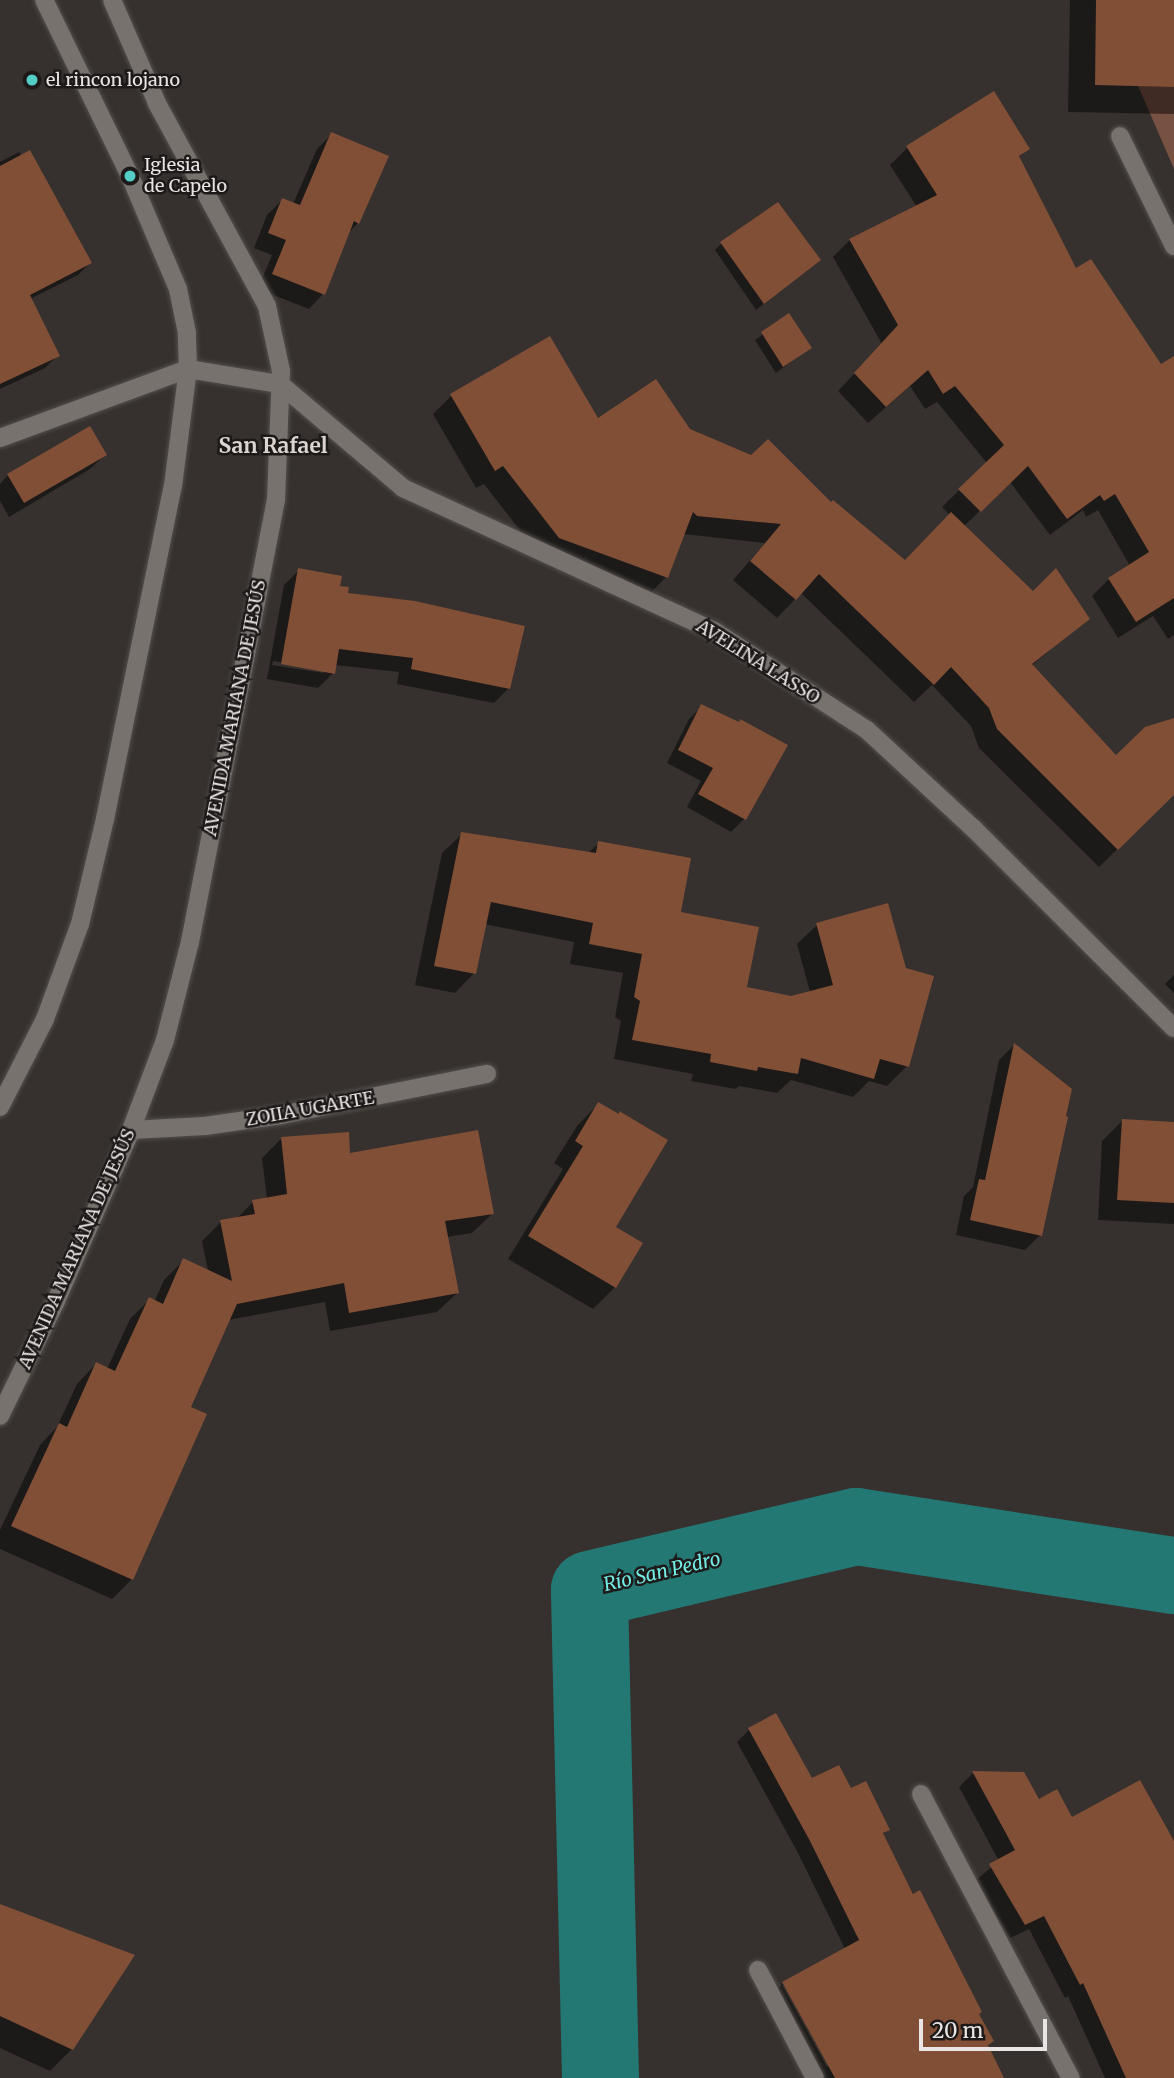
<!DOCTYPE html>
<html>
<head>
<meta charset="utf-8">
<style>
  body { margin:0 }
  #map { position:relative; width:1174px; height:2078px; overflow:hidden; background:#36312e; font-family:Merriweather,serif }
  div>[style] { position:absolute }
  .green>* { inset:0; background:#775242 }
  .shadow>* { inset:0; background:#0007 }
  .river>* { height:77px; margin:-38.5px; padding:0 38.5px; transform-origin:38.5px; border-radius:38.5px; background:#247874 }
  .building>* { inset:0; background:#814e36 }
  .roads { filter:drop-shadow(0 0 2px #534e4c) drop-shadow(0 0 2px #534e4c) }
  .street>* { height:18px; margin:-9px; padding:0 9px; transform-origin:9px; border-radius:9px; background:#78726f }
  .secondary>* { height:18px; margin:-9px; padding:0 9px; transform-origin:9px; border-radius:9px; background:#78726f }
  .dots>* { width:19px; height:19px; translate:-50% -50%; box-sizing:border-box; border:4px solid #1c1918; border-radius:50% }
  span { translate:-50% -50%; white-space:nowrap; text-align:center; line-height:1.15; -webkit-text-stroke:5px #1c1918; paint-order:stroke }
  .poi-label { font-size:18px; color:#e9e5e4 }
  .left { translate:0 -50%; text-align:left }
  .street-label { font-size:18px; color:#e9e5e4 }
  .water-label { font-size:19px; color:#74ece5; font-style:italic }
  .quarter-label { font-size:21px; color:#dcd4d1; font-weight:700 }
  .scale { position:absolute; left:919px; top:2019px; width:128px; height:32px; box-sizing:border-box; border:4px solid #e9e5e4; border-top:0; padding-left:9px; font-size:21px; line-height:24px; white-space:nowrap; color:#e9e5e4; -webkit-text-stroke:5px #1c1918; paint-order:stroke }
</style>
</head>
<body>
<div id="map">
  <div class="green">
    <i style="clip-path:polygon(1101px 0,1174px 0,1174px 169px)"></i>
  </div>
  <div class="shadow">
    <i style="clip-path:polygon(1070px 0,1174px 0,1174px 114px,1068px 112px)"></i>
    <i style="clip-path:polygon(993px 93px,1028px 148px,1018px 158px,1076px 271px,1160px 366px,1174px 358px,1174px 635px,1168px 639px,1153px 616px,1118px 638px,1092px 596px,1109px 579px,1130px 566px,1098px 510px,1086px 517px,1083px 510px,1050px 535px,1010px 482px,963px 527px,1033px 594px,1087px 619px,1031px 666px,1116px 757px,1174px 720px,1174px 794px,1099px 867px,979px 748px,971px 726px,932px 685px,914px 702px,801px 593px,777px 618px,733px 580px,765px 543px,683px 534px,666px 577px,648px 596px,540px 556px,484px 484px,476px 488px,433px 414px,451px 396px,598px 421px,689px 430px,831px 505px,905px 562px,950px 515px,942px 507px,987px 463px,937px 402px,925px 409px,910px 386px,868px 423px,838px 391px,882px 344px,833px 257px,850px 240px,917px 207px,890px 165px,907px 148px)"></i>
    <i style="clip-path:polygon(332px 134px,358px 223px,347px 234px,323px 294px,309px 309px,258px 289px,272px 255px,254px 248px,267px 215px,282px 200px,293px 204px,317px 149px)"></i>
    <i style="clip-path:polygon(19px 152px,90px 263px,78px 275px,30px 299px,57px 356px,45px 368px,0 389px,0 162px)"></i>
    <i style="clip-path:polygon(722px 243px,819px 260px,756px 310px,715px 250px)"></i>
    <i style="clip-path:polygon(789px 316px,810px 347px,776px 373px,755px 340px)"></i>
    <i style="clip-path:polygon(105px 455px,90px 469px,9px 517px,0 501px,0 484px,8px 475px)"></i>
    <i style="clip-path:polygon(evenodd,299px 570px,338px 587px,509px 688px,494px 703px,397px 684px,399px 672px,335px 665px,333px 673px,318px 688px,267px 679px,284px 585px,299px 570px,273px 661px,324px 670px,324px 673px,272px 665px,273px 661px)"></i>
    <i style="clip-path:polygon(702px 706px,744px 819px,731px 832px,687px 807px,701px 781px,667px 763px,689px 719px)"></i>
    <i style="clip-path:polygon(462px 834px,588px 853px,599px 843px,679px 913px,745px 988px,791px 998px,810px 992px,797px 944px,817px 925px,907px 1066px,887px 1086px,869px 1081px,853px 1097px,791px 1080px,777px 1093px,739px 1086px,736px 1089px,691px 1081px,693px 1074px,614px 1059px,621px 1021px,615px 1017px,623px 973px,570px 964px,574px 942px,484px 924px,474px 973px,455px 993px,415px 985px,442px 853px)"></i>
    <i style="clip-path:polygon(1174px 975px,1174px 993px,1165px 984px)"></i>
    <i style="clip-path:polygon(1014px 1045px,1040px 1235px,1025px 1250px,956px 1235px,964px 1196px,973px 1187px,999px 1060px)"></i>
    <i style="clip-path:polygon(598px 1104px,617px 1115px,620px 1113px,614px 1228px,615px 1287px,593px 1309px,508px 1259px,563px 1169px,554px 1163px,577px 1126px)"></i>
    <i style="clip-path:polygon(1122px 1121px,1174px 1123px,1174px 1224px,1098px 1220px,1102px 1141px)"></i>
    <i style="clip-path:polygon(281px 1139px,349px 1156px,492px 1214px,472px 1233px,447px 1237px,457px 1293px,437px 1312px,330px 1331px,325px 1302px,228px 1320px,189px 1408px,132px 1579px,112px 1599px,0 1549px,0 1530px,40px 1445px,57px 1427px,77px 1384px,96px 1364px,107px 1369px,130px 1319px,149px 1300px,154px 1302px,164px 1280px,184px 1260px,208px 1271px,202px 1241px,221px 1222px,236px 1219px,253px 1202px,267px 1199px,262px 1158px)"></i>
    <i style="clip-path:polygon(evenodd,749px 1730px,811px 1780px,850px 1790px,888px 1829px,882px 1835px,992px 2041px,987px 2046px,1002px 2078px,815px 2078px,771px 1996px,783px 1983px,845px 1949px,798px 1853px,737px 1742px,749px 1730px,782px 1985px,786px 1985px,830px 2065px,827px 2067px,782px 1985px)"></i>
    <i style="clip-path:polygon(973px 1773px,1023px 1774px,1038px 1802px,1071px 1819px,1174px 1847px,1174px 2078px,1105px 2078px,1068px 1996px,1065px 1998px,1029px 1929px,1010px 1938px,976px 1880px,999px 1861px,959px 1787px)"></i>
    <i style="clip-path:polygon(0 1916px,72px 2049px,50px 2071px,0 2048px)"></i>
  </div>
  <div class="river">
    <i style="left:600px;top:2078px;width:489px;rotate:-91.3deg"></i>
    <i style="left:589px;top:1589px;width:274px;rotate:-13.3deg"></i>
    <i style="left:856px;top:1526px;width:322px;rotate:8.8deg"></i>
  </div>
  <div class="building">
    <i style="clip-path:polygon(1096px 0,1174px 0,1174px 87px,1095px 85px)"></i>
    <i style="clip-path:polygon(994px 91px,1030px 149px,1019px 156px,1076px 268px,1091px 259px,1161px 364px,1174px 356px,1174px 598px,1136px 622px,1108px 578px,1149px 552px,1115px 494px,1104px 501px,1100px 495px,1067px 519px,1028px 466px,981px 512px,958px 489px,1004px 445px,955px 386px,943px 394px,928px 370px,886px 407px,854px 373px,898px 325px,849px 239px,937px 195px,906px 146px)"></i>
    <i style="clip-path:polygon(331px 132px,389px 156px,359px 224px,354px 221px,325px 295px,272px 274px,286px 240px,268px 233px,282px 198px,300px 205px)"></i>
    <i style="clip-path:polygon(30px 150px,92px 263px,30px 295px,60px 356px,0 384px,0 166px)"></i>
    <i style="clip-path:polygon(778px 202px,821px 260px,764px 304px,720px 242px)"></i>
    <i style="clip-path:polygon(789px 313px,812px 348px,783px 367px,761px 332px)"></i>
    <i style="clip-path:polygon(550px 336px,598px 418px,656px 379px,690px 429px,751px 455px,768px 439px,831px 502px,833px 500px,905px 560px,951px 512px,1033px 591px,1056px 568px,1090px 619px,1032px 664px,1116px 755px,1145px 727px,1174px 718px,1174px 795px,1118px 850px,997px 729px,989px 708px,951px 667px,934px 685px,819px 574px,796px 600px,750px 561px,781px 524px,697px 516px,693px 512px,668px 578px,559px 538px,503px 466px,495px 471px,450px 394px)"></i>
    <i style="clip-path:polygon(90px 426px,107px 455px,24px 503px,7px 474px)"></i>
    <i style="clip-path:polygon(298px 568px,342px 576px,340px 586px,349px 587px,348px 593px,415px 601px,525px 626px,510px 689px,411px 669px,413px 658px,339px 649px,335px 674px,281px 664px)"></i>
    <i style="clip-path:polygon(701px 704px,739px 722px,740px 719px,788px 745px,746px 820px,698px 794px,713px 768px,678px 750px)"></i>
    <i style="clip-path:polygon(461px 832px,596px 853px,598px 841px,691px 858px,681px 912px,759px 927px,747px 987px,791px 996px,833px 985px,816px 923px,888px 903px,906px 968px,934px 976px,909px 1067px,880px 1059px,874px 1079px,801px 1058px,798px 1074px,758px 1067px,757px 1071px,710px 1062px,711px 1054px,632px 1040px,640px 1001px,634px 997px,642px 954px,589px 944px,593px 923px,491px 902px,476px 974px,434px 966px)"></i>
    <i style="clip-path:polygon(1014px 1043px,1072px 1089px,1066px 1116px,1068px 1117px,1042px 1236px,970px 1220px,979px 1179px,985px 1180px)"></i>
    <i style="clip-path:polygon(598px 1102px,619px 1114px,619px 1111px,668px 1140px,616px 1227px,643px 1243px,616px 1288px,528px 1236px,583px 1146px,575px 1141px)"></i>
    <i style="clip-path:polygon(1122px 1119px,1174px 1122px,1174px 1203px,1117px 1200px)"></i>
    <i style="clip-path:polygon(478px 1130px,494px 1214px,445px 1221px,459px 1293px,349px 1313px,344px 1283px,237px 1304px,191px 1407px,207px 1414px,133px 1580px,11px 1526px,59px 1423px,67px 1427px,96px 1362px,115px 1371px,149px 1297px,163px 1304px,183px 1258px,232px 1281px,220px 1220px,255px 1214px,252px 1200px,287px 1194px,281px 1137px,349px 1132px,350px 1153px)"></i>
    <i style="clip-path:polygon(776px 1713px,812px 1778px,839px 1765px,851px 1788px,866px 1781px,890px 1830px,883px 1833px,913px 1894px,920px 1890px,982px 2012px,979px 2014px,994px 2041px,988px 2045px,1004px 2078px,835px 2078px,782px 1982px,859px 1940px,810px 1841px,748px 1728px)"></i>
    <i style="clip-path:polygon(972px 1771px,1024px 1772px,1039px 1799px,1057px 1789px,1072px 1817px,1140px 1780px,1174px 1841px,1174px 2078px,1126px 2078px,1083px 1983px,1080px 1985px,1044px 1916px,1025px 1925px,989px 1864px,1015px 1850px)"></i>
    <i style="clip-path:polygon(0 1904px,135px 1955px,73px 2050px,0 2016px)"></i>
  </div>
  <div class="roads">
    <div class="street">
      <i style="left:1120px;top:136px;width:123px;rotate:63.9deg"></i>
      <i style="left:0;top:438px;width:200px;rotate:-20.2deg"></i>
      <i style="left:188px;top:369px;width:93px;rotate:9.3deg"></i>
      <i style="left:280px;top:384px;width:161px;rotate:40.2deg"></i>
      <i style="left:403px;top:488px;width:342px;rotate:24.7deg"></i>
      <i style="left:714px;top:631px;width:182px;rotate:32.9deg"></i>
      <i style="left:867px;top:730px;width:146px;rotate:42.8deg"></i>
      <i style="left:974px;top:829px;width:282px;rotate:44.9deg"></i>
      <i style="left:131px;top:1130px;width:74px;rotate:-3.1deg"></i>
      <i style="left:205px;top:1126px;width:77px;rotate:-8.2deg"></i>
      <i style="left:281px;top:1115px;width:210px;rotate:-11.3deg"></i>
      <i style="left:921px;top:1794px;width:321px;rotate:62.2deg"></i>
      <i style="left:758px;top:1970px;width:122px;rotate:62.2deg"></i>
    </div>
    <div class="secondary">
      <i style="left:0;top:1107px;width:99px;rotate:-62.9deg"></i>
      <i style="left:45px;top:1019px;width:101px;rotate:-69.8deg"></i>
      <i style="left:80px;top:924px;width:108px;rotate:-76.6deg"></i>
      <i style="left:105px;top:819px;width:340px;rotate:-78.5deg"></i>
      <i style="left:173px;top:486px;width:118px;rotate:-82.7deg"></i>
      <i style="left:188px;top:369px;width:36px;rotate:-92deg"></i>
      <i style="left:187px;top:333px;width:45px;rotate:-101.6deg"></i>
      <i style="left:178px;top:289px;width:123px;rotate:-113deg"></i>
      <i style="left:130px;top:176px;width:196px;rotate:-116deg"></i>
      <i style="left:0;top:1416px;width:128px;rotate:-64deg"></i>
      <i style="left:56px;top:1301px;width:187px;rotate:-66.3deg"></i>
      <i style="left:131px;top:1130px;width:96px;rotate:-69.3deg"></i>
      <i style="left:165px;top:1040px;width:101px;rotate:-75.7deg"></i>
      <i style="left:190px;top:942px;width:450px;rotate:-79deg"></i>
      <i style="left:276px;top:500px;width:129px;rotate:-87.8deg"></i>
      <i style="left:281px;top:371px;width:66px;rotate:-102.2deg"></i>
      <i style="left:267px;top:306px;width:231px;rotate:-118.5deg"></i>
      <i style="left:157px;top:103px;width:112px;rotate:-113.6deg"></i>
    </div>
  </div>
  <div class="dots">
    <i style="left:32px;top:80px;background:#54cdc7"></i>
    <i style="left:130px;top:176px;background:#54cdc7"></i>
  </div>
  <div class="poi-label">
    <span class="left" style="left:46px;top:80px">el rincon lojano</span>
    <span class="left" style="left:144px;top:176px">Iglesia<br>de Capelo</span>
  </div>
  <div class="street-label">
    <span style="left:758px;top:662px;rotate:32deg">AVELINA LASSO</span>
    <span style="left:235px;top:708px;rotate:-79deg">AVENIDA MARIANA DE JESÚS</span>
    <span style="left:310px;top:1109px;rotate:-10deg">ZOIIA UGARTE</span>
    <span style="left:77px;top:1249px;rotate:-66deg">AVENIDA MARIANA DE JESÚS</span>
  </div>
  <div class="water-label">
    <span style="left:662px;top:1572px;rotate:-13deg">Río San Pedro</span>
  </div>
  <div class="quarter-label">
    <span style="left:273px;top:446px">San Rafael</span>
  </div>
  <div class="scale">20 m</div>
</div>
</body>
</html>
